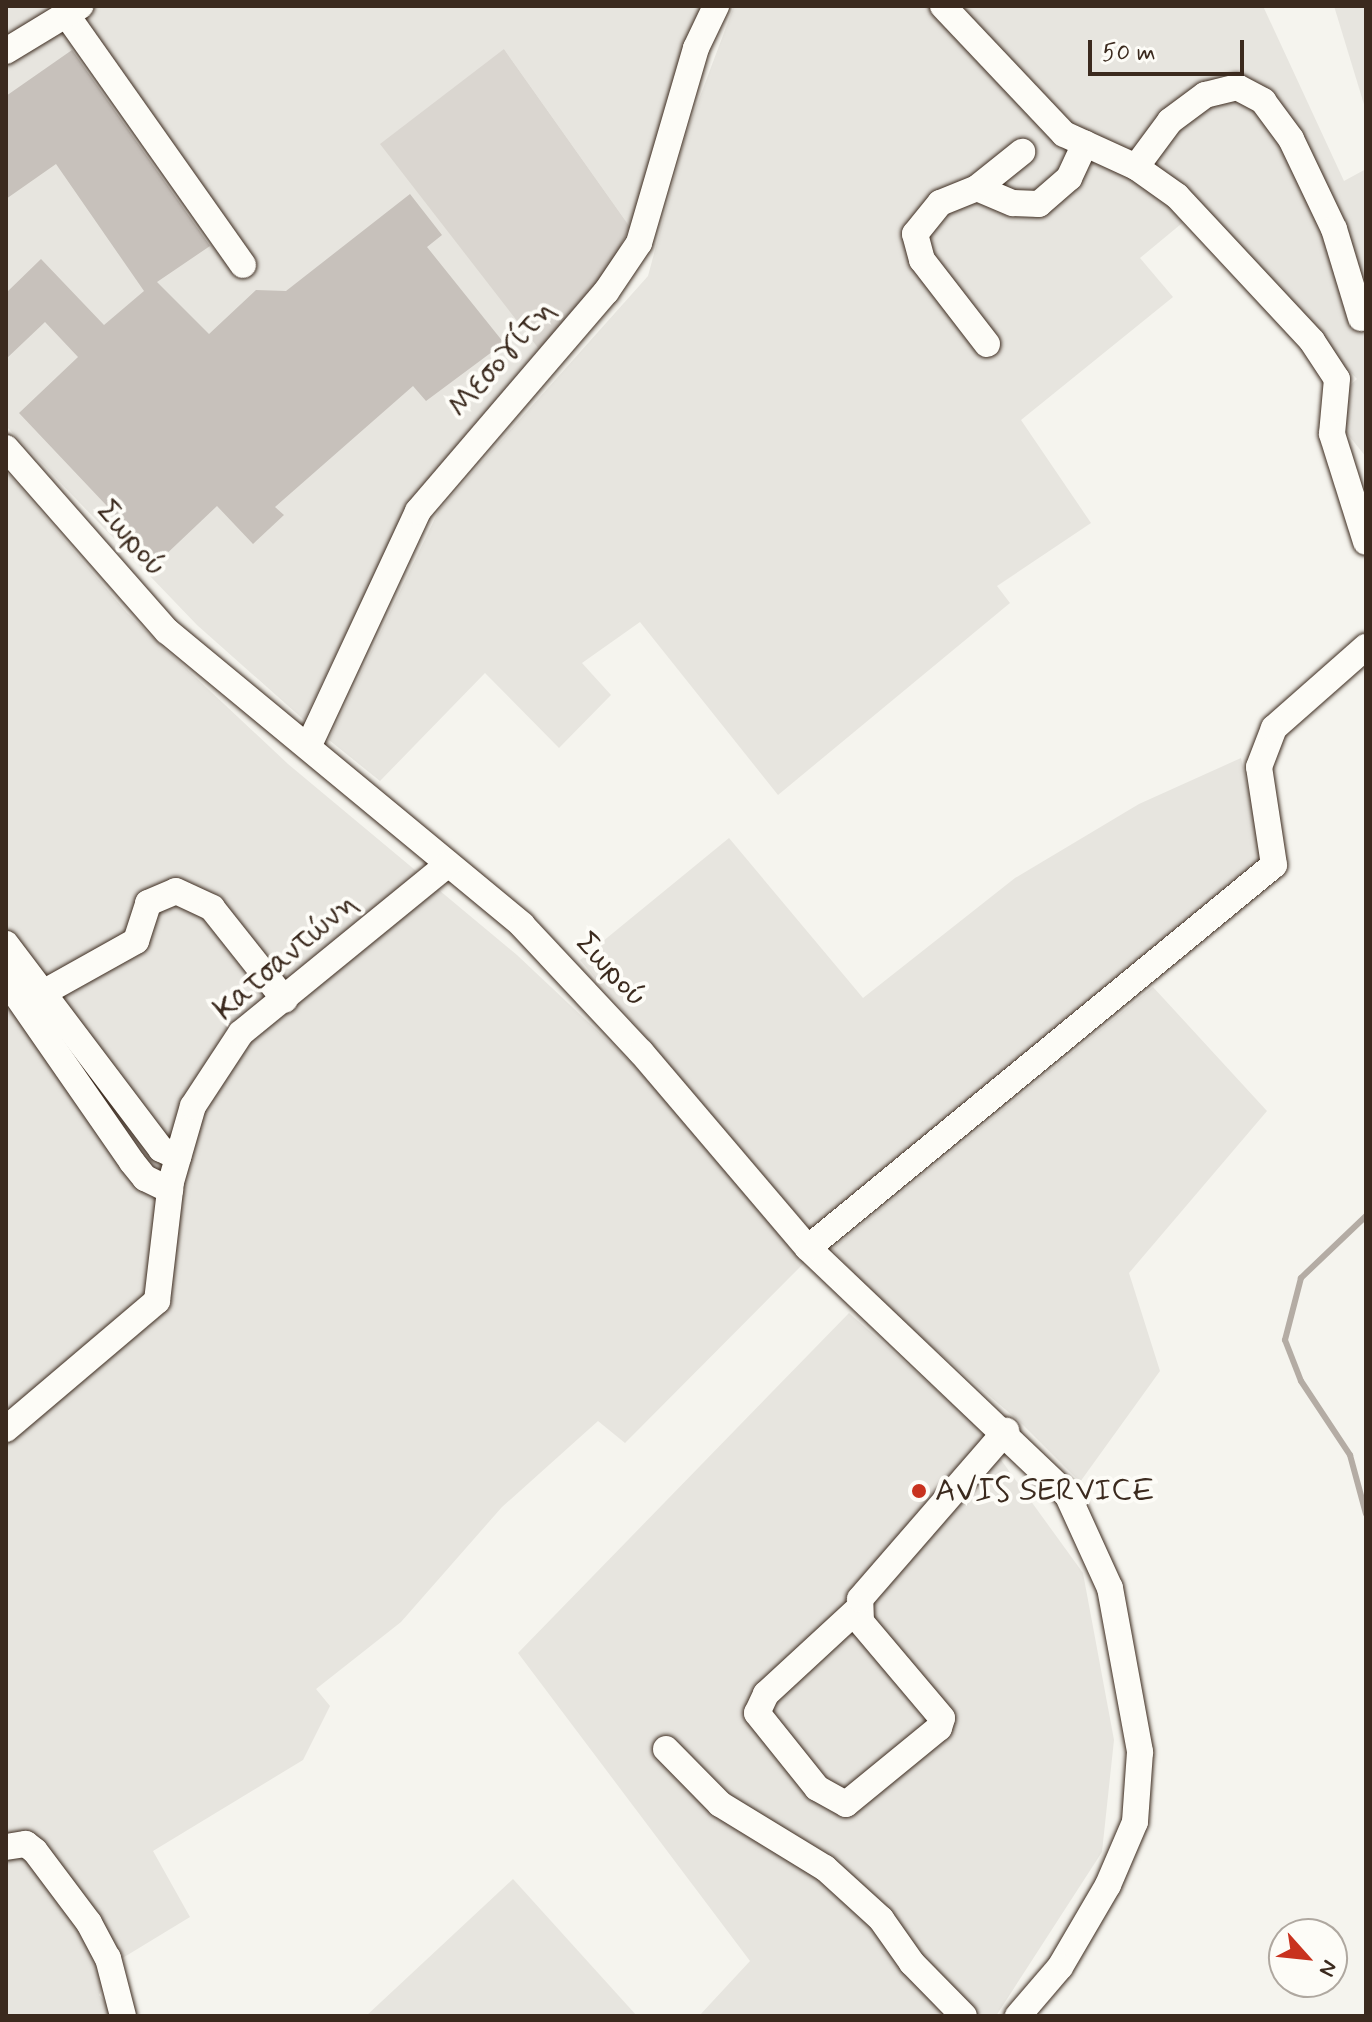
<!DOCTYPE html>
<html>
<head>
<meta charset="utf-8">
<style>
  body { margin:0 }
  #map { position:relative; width:1372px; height:2022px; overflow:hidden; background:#f5f4ee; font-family:Mynerve,sans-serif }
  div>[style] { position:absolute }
  .built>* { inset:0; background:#e7e5df }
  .green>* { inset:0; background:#dad6d0 }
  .stream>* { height:6px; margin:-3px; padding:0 3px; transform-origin:3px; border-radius:3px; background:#b4aca4 }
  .building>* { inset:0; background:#c7c1bb }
  .roads { filter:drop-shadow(0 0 2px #3b2a1e) drop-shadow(0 0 2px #3b2a1e) }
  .minor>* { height:26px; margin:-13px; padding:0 13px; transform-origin:13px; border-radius:13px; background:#fdfcf7 }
  .dots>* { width:22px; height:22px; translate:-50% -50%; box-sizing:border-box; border:4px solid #fdfcf7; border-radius:50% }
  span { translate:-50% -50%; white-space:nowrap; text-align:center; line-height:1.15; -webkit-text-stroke:8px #fdfcf7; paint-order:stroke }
  .street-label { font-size:32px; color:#3b2a1e }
  .poi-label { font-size:32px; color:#3b2a1e }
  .left { translate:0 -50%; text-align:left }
  .frame { position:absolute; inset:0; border:8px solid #3b2a1e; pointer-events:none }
  .north { position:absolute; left:1268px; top:1918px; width:80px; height:80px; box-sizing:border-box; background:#fdfcf7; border:2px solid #afa8a0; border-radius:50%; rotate:117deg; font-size:22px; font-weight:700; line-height:32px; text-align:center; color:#3b2a1e }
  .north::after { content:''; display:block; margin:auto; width:28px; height:36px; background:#c8321e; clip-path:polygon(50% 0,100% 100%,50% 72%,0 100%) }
  .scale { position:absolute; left:1088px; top:40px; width:156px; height:36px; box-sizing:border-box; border:4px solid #3b2a1e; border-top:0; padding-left:10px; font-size:24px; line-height:28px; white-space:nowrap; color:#3b2a1e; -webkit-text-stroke:6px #fdfcf7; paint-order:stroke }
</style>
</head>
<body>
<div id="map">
  <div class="built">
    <i style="clip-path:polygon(6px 6px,705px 6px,630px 227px,504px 49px,542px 353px,401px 519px,304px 720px,197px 625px,6px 426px)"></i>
    <i style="clip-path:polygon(734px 6px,1263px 6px,1344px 181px,1366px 169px,1366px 457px,1326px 407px,1357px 379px,1198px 210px,1140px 258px,1173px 297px,1021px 420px,1091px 523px,997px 586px,1010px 603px,778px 795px,640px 622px,582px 663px,611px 695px,559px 748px,485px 673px,380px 781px,329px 740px,439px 510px,648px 276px,686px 134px)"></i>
    <i style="clip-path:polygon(1334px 6px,1366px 6px,1366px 111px)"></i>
    <i style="clip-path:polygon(6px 471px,127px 613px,288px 764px,517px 955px,656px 1086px,804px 1263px,625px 1443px,598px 1421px,502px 1507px,401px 1622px,316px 1689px,330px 1706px,303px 1760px,153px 1851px,190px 1917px,116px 1962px,99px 1995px,117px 2016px,6px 2016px)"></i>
    <i style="clip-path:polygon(1241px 758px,1265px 863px,812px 1232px,580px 960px,729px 838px,863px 998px,1015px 878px,1139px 804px)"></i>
    <i style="clip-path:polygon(1153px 987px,1267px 1111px,1129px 1273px,1160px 1371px,1080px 1482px,1019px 1421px,882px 1304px,832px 1249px)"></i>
    <i style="clip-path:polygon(849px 1313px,975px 1424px,1083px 1573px,1114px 1740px,1102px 1852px,996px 2016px,699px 2016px,750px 1961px,518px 1653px)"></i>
    <i style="clip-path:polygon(513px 1879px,637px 2016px,366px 2016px)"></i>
  </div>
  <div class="green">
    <i style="clip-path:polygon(504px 49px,630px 227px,605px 277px,542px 353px,380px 144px)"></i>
  </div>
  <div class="stream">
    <i style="left:1366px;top:1216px;width:90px;rotate:136.4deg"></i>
    <i style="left:1301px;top:1278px;width:64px;rotate:104.5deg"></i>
    <i style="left:1285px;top:1340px;width:44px;rotate:68.7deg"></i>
    <i style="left:1301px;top:1381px;width:89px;rotate:56.5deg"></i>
    <i style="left:1350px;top:1455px;width:61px;rotate:74.8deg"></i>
  </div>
  <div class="building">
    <i style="clip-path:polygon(72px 50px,210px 246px,157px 282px,209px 334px,256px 290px,286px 291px,410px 194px,442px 235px,427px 247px,504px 343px,426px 401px,413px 386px,275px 507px,284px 515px,253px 544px,217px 506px,159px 561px,19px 413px,78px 357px,45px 322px,6px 359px,6px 293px,41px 259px,104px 325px,144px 291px,56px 164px,6px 199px,6px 96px)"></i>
  </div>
  <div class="roads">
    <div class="minor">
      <i style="left:943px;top:6px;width:176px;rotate:46.6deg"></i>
      <i style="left:1064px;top:134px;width:79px;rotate:24.6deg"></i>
      <i style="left:1136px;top:167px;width:50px;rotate:35.3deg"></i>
      <i style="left:1177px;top:196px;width:198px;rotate:47deg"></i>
      <i style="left:1312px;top:341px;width:45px;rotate:56.7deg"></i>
      <i style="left:1337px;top:379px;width:55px;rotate:95.2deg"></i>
      <i style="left:1332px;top:434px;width:113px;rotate:72.5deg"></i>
      <i style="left:66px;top:14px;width:307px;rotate:54.8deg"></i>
      <i style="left:6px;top:51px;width:87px;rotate:-31.3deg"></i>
      <i style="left:1136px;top:167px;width:57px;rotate:-53.5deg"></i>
      <i style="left:1170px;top:121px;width:44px;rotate:-36.6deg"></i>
      <i style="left:1205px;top:95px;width:33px;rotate:-14deg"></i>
      <i style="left:1237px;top:87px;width:30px;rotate:28deg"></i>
      <i style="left:1263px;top:101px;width:47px;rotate:53.6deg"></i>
      <i style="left:1291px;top:139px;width:100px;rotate:64.5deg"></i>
      <i style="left:1334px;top:229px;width:93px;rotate:73.1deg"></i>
      <i style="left:977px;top:188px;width:39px;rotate:23deg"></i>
      <i style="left:1013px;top:203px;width:26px;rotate:2deg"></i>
      <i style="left:1039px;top:204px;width:40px;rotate:-41deg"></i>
      <i style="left:1069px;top:178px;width:38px;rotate:-65deg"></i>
      <i style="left:987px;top:344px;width:106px;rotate:-127.7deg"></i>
      <i style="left:922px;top:260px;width:27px;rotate:-105deg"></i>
      <i style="left:915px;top:234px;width:40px;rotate:-51deg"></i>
      <i style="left:940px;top:203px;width:40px;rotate:-22deg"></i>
      <i style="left:977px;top:188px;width:58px;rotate:-38.7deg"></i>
      <i style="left:6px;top:448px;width:244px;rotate:48.7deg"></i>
      <i style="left:167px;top:631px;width:461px;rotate:39.6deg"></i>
      <i style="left:522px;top:925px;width:174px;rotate:46.9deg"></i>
      <i style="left:641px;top:1052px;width:257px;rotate:49.6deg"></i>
      <i style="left:808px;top:1248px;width:359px;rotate:43.6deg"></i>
      <i style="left:1068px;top:1496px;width:101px;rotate:65.5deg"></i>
      <i style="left:1110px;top:1588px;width:167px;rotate:79.6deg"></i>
      <i style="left:1140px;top:1752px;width:70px;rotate:94.1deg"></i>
      <i style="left:1135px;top:1822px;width:69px;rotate:113.2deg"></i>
      <i style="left:1108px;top:1885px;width:95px;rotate:120.3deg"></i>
      <i style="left:1060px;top:1967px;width:65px;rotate:130.6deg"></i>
      <i style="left:309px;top:745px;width:258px;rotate:-65deg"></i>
      <i style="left:418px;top:511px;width:289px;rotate:-49.4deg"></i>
      <i style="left:606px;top:292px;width:59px;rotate:-56deg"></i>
      <i style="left:639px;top:243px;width:203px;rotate:-73.7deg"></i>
      <i style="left:696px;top:48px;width:47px;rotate:-64.5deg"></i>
      <i style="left:6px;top:944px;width:257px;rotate:52.9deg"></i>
      <i style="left:161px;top:1149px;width:19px;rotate:25deg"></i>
      <i style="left:6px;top:980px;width:221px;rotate:55.3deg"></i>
      <i style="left:132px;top:1162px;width:21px;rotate:51deg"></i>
      <i style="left:145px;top:1178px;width:28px;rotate:26deg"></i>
      <i style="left:41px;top:994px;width:109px;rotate:-29.2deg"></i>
      <i style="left:136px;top:941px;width:40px;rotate:-72deg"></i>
      <i style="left:148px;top:903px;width:30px;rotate:-23deg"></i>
      <i style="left:176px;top:891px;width:40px;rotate:25deg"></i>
      <i style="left:212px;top:908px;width:117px;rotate:51.6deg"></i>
      <i style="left:808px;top:1248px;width:603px;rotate:-39.42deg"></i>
      <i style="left:1274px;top:865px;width:99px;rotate:-98.7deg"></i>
      <i style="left:1259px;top:767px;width:42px;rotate:-69deg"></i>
      <i style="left:1274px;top:728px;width:123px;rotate:-41.4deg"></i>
      <i style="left:6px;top:1429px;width:198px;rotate:-40.3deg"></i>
      <i style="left:157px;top:1301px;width:120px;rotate:-83.3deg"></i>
      <i style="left:171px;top:1182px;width:79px;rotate:-73.9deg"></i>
      <i style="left:193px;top:1106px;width:87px;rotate:-56.7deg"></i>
      <i style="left:241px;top:1033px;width:267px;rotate:-39.2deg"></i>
      <i style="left:857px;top:1610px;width:124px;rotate:137.3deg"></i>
      <i style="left:766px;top:1694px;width:21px;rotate:115deg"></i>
      <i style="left:757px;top:1713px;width:96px;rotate:51.3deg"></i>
      <i style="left:817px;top:1788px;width:33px;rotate:29deg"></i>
      <i style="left:846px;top:1804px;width:120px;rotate:-39.3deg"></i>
      <i style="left:939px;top:1728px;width:10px;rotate:-73deg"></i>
      <i style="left:942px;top:1718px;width:126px;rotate:-130.2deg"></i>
      <i style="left:861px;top:1622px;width:23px;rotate:-92deg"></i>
      <i style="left:860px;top:1599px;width:223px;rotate:-49deg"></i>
      <i style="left:666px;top:1749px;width:77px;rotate:45.5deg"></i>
      <i style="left:720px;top:1804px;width:123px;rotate:31.4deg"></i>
      <i style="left:825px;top:1868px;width:76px;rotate:42.3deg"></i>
      <i style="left:881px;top:1919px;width:54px;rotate:54.8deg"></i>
      <i style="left:912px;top:1963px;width:74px;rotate:45.5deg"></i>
      <i style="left:6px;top:1847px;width:20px;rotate:-9deg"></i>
      <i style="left:26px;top:1844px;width:11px;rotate:38deg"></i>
      <i style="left:35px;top:1851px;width:90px;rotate:53.1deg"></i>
      <i style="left:89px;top:1923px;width:40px;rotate:62deg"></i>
      <i style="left:108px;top:1958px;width:60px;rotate:75.5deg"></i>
    </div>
  </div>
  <div class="dots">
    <i style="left:919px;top:1491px;background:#c8321e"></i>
  </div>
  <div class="street-label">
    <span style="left:502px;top:359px;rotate:-49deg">Μεσογίτη</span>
    <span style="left:131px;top:539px;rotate:49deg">Σωρού</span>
    <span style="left:286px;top:957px;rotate:-41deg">Κατσαντώνη</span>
    <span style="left:611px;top:970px;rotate:47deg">Σωρού</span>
  </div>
  <div class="poi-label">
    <span class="left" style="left:935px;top:1491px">AVIS SERVICE</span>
  </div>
  <div class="frame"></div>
  <div class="north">N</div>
  <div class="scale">50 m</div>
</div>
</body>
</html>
